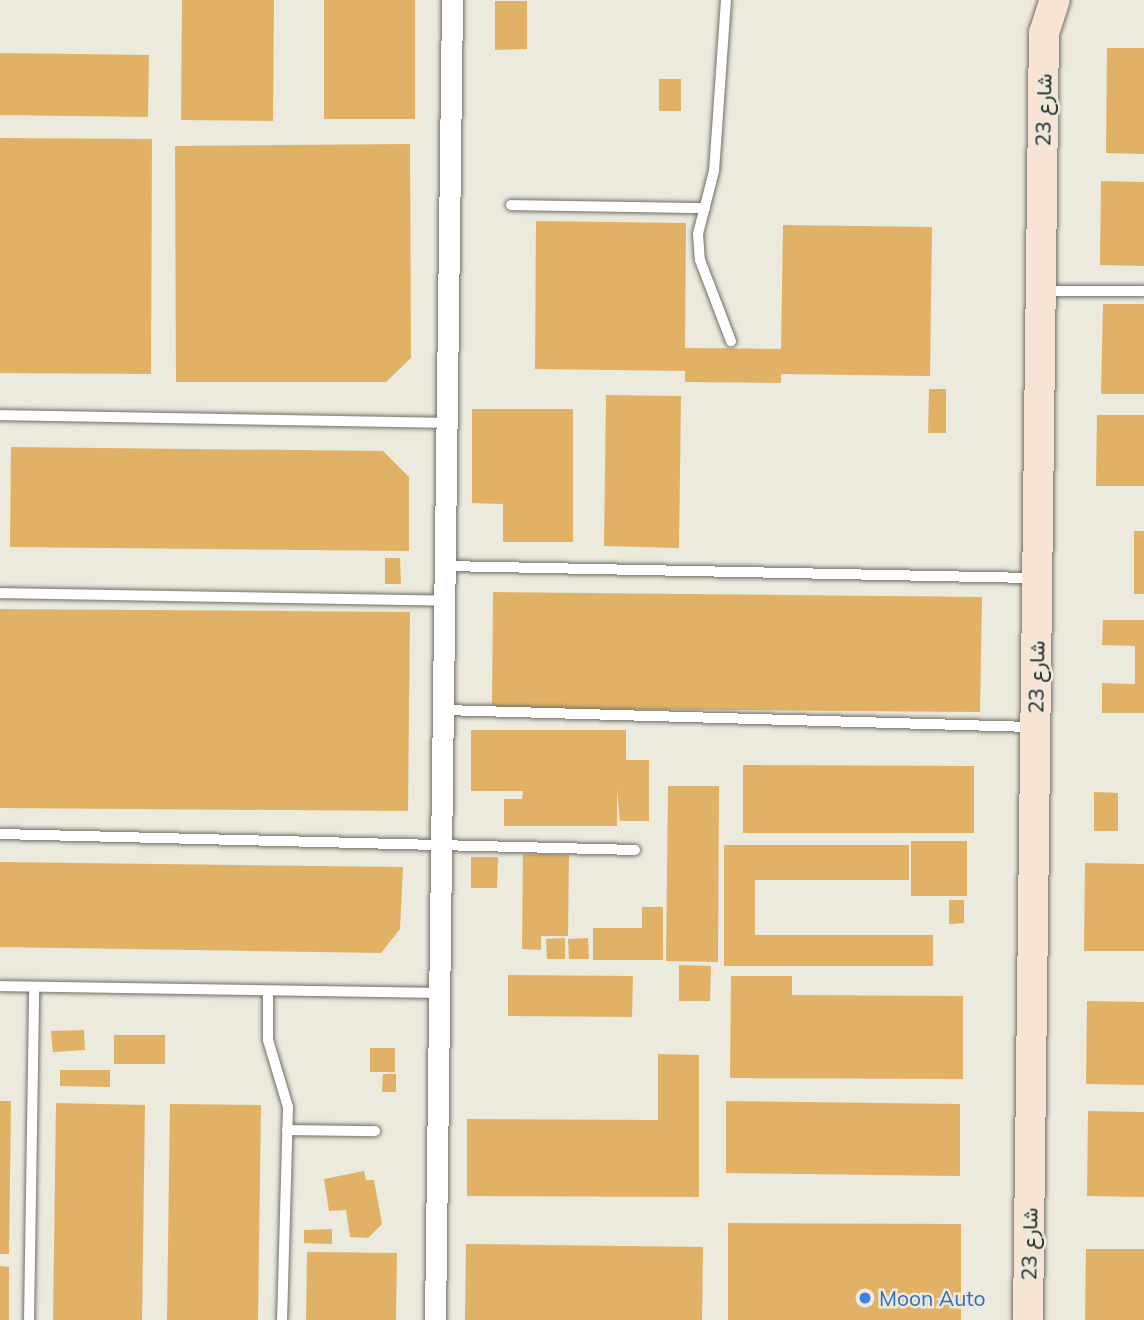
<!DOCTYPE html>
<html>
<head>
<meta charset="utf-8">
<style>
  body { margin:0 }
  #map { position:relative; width:1144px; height:1320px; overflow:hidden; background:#ece9dd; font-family:Mulish,Vazirmatn,sans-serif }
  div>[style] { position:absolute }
  .building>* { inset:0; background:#e1b266 }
  .roads { filter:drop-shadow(0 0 2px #716e64) drop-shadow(0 0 2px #716e64) }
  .lane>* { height:10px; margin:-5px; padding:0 5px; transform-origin:5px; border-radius:5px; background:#fff }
  .street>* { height:21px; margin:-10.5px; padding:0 10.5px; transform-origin:10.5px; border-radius:10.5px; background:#fff }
  .secondary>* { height:30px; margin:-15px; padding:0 15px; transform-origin:15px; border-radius:15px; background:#f8e4d4 }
  .dots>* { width:19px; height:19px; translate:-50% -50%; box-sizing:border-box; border:4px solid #ece9dd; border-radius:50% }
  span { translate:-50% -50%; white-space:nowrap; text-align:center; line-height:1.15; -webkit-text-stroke:5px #ece9dd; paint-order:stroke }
  .street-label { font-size:21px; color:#24231e }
  .shop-label { font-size:21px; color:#366cbe }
  .left { translate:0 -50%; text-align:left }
</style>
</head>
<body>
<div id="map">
  <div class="building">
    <i style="clip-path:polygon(182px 0,274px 0,273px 121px,181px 120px)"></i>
    <i style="clip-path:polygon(324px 0,415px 0,415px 119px,324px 119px)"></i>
    <i style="clip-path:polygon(495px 1px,527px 1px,527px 49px,495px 50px)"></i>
    <i style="clip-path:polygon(1107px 48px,1144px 48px,1144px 154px,1106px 153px)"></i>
    <i style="clip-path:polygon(0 53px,149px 55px,148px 117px,0 115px)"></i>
    <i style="clip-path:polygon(659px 79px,681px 79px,681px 111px,659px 111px)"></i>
    <i style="clip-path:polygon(0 138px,152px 139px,151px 374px,0 373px)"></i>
    <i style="clip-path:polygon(410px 144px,411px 358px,386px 382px,176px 382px,175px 146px)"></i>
    <i style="clip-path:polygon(1101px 181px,1144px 182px,1144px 266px,1100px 265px)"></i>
    <i style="clip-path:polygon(536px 221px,686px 223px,685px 348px,781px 349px,783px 225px,932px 227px,930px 376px,781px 374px,781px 383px,685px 382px,685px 371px,535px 369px)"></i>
    <i style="clip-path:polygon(1103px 304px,1144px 304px,1144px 394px,1101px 394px)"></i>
    <i style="clip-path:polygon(929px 389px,946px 389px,946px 433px,928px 433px)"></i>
    <i style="clip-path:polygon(606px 395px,681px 396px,679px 548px,604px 546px)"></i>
    <i style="clip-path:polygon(472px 409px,573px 409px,573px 542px,503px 542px,503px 504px,472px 503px)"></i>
    <i style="clip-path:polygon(1097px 415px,1144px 415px,1144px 486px,1096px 486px)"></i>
    <i style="clip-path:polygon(11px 447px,383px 451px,409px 477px,409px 551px,10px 547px)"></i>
    <i style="clip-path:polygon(1134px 531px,1144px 531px,1144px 594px,1134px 594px)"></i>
    <i style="clip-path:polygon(385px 558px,400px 558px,401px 584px,385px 584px)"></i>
    <i style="clip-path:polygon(493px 592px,982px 597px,980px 712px,492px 708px)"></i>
    <i style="clip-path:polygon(0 609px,410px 612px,408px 811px,0 808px)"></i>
    <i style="clip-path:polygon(1103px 620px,1144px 620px,1144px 713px,1102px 713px,1102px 683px,1135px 684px,1135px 646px,1102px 645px)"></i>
    <i style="clip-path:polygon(471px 730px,626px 730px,626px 760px,649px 760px,649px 821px,620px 821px,617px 790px,617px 826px,504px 826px,504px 799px,522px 799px,523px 791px,471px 791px)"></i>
    <i style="clip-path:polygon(743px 765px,974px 766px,974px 833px,743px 833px)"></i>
    <i style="clip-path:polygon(668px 786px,719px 786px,718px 962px,666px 961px)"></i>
    <i style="clip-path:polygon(1094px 792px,1118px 793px,1118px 831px,1094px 831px)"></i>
    <i style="clip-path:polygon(911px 841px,967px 841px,967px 896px,911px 896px)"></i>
    <i style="clip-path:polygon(724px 845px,909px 845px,909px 880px,755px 880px,755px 935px,933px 935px,933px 966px,724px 966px)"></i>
    <i style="clip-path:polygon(523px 854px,569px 855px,568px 936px,541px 936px,541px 950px,522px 949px)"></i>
    <i style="clip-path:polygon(471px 857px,498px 857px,497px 888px,471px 888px)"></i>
    <i style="clip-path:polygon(0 862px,403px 867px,400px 929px,381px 953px,0 947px)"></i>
    <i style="clip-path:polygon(1085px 863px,1144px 864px,1144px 951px,1084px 951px)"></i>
    <i style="clip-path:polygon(949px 900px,964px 900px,964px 923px,949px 924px)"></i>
    <i style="clip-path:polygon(642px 907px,663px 907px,663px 960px,593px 960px,593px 928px,642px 928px)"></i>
    <i style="clip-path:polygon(565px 938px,565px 959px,547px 959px,546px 939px)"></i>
    <i style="clip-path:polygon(588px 938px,589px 959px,569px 959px,568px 939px)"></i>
    <i style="clip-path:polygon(679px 965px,711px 966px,710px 1001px,679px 1001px)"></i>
    <i style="clip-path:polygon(508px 975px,633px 976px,632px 1017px,508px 1016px)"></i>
    <i style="clip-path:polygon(731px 976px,792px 976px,792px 995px,963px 996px,963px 1079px,730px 1078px)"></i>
    <i style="clip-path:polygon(1087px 1001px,1144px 1002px,1144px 1085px,1086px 1084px)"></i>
    <i style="clip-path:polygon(84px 1030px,85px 1050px,53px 1052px,51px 1031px)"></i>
    <i style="clip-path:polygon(114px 1035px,165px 1035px,165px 1064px,114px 1064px)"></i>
    <i style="clip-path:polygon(370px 1048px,395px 1048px,395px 1072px,370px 1072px)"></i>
    <i style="clip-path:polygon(658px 1054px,699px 1055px,699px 1197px,467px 1196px,467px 1119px,658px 1120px)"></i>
    <i style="clip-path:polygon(60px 1070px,110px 1070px,110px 1087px,60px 1086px)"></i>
    <i style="clip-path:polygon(383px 1074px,396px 1074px,396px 1092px,382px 1092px)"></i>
    <i style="clip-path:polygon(0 1101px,11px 1101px,9px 1254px,0 1254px)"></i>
    <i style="clip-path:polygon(726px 1101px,960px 1104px,960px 1176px,726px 1173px)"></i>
    <i style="clip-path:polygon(56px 1103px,145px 1105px,142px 1320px,53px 1320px)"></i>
    <i style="clip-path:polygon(170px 1104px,261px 1105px,258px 1320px,167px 1320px)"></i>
    <i style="clip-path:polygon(1088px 1111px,1144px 1112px,1144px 1197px,1087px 1196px)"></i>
    <i style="clip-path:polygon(364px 1171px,366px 1180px,374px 1180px,382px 1224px,368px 1238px,350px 1237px,346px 1210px,329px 1211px,324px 1179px)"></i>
    <i style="clip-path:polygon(728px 1223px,961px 1224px,961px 1320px,728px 1320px)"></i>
    <i style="clip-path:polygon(332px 1229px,332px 1244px,304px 1243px,304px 1230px)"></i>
    <i style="clip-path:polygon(466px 1244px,703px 1247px,702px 1320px,465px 1320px)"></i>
    <i style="clip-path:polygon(1086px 1249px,1144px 1249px,1144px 1320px,1085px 1320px)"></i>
    <i style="clip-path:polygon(307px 1252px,397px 1253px,396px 1320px,306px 1320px)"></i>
    <i style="clip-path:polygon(0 1266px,9px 1267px,9px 1320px,0 1320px)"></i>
  </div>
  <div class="roads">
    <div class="lane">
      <i style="left:726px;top:0;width:171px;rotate:94deg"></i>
      <i style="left:714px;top:171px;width:65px;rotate:104.3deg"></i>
      <i style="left:698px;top:234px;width:26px;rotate:86deg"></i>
      <i style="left:700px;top:260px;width:87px;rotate:69.1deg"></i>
      <i style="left:511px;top:205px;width:194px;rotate:0.9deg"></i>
      <i style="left:1043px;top:291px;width:101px"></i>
      <i style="left:0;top:415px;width:447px;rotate:1deg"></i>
      <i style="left:445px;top:566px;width:589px;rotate:1.17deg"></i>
      <i style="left:0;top:593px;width:445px;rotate:1deg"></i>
      <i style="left:444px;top:710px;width:588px;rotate:1.66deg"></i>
      <i style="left:0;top:834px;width:635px;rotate:1.44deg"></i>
      <i style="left:0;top:986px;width:438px;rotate:0.9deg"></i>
      <i style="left:268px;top:991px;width:49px;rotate:90deg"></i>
      <i style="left:268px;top:1040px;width:70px;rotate:73.4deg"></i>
      <i style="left:288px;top:1107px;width:213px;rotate:91.6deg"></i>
      <i style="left:287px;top:1130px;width:88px;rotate:0.7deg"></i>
      <i style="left:29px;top:1320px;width:333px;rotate:-89.1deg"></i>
    </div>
    <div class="street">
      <i style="left:435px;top:1320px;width:1320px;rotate:-89.26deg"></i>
    </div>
    <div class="secondary">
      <i style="left:1028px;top:1320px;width:1287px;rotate:-89.29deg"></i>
      <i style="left:1044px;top:33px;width:35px;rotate:-72deg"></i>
    </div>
  </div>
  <div class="dots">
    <i style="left:865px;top:1298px;background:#3f7fe0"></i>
  </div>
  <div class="street-label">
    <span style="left:1043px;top:110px;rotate:-89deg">شارع 23</span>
    <span style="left:1036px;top:677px;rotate:-89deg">شارع 23</span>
    <span style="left:1029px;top:1244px;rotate:-89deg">شارع 23</span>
  </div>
  <div class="shop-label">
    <span class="left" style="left:879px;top:1298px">Moon Auto</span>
  </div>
</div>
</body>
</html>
